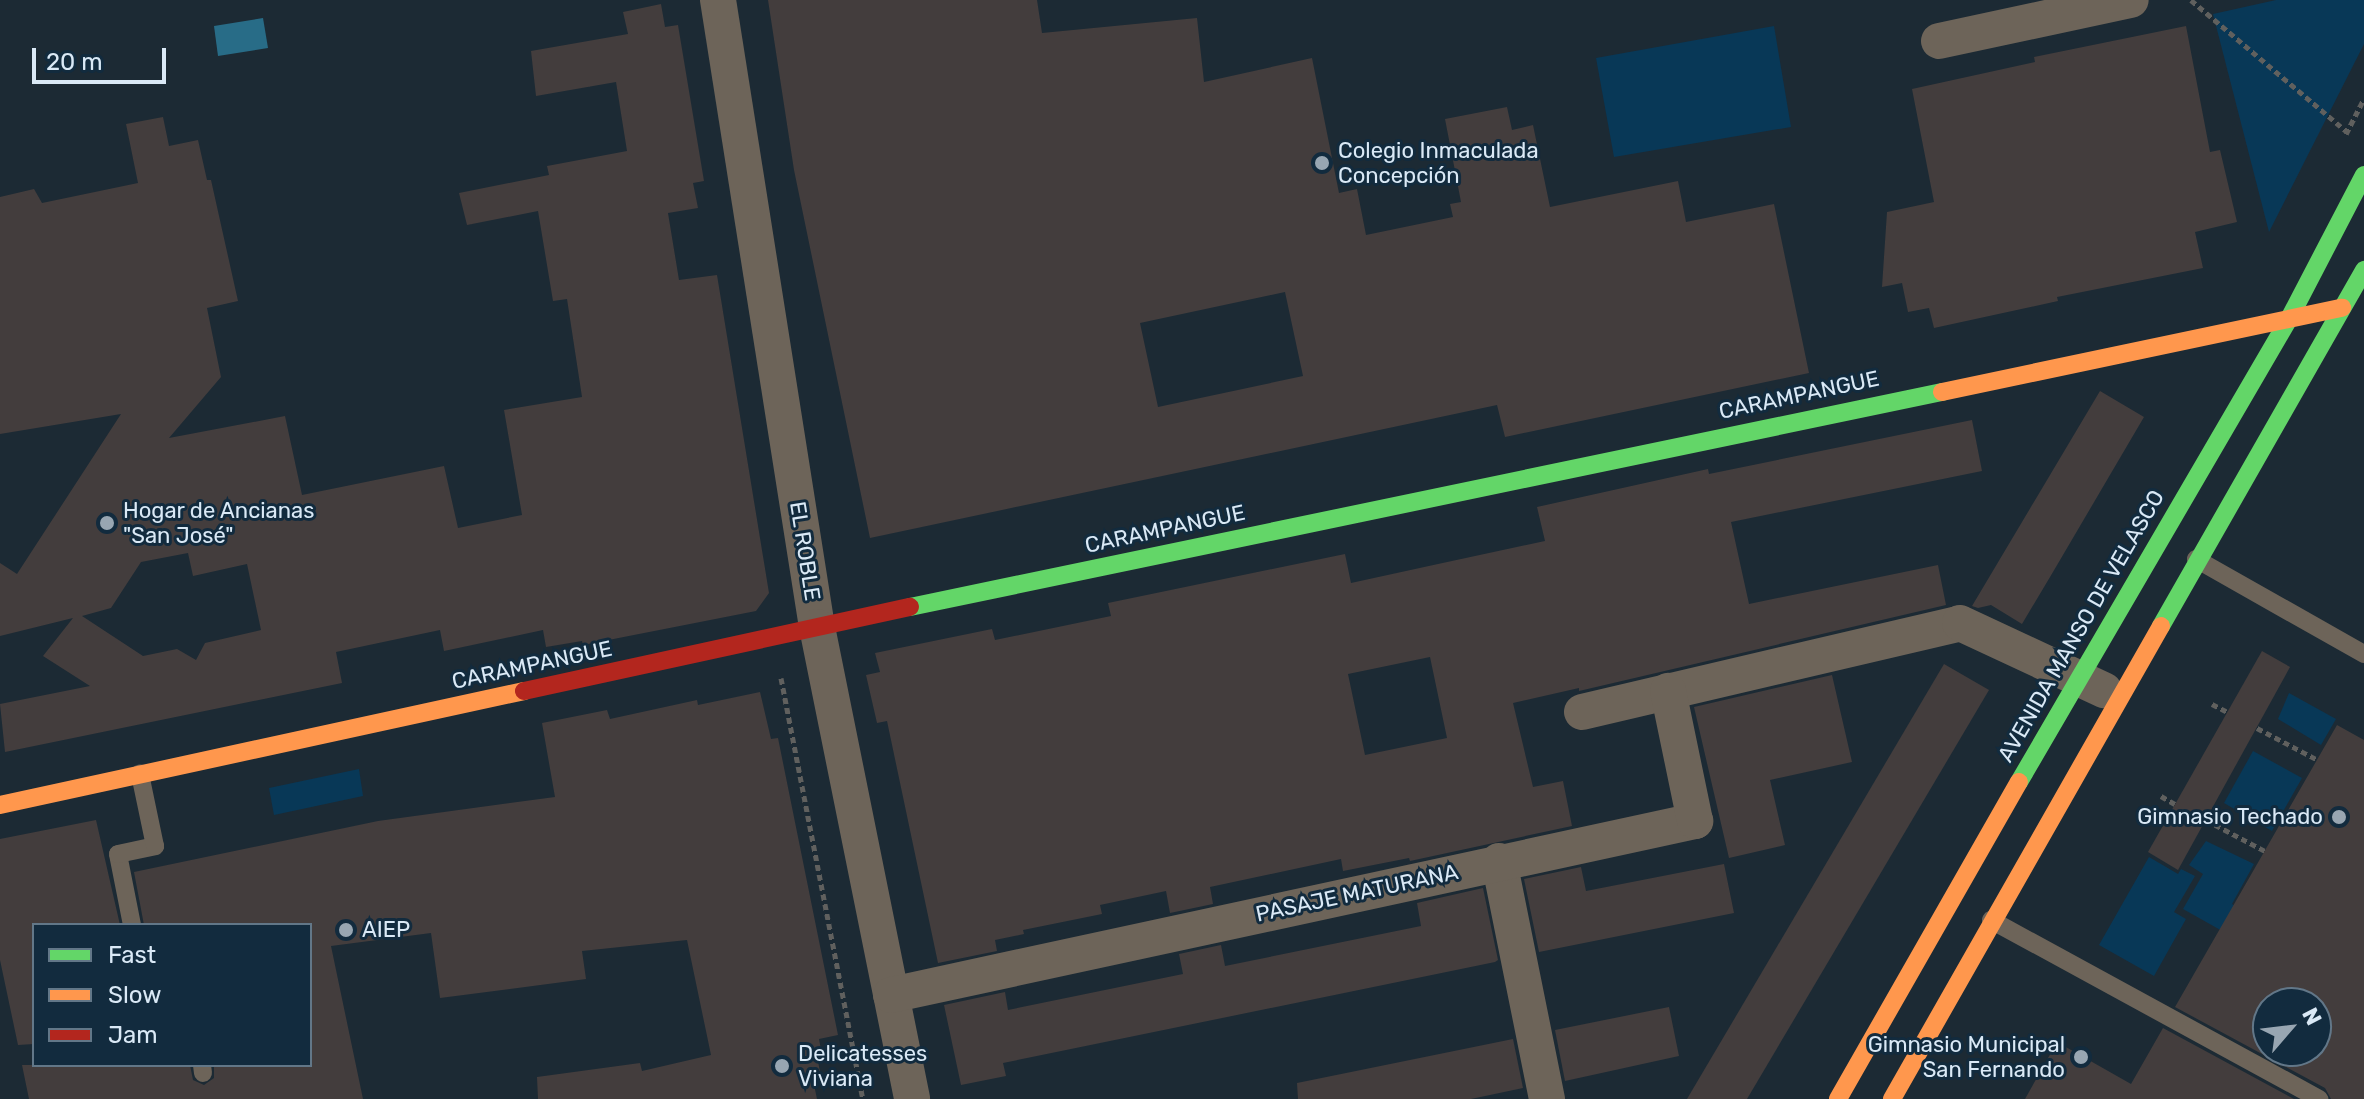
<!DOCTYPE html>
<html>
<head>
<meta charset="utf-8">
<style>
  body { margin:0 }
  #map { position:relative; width:2364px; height:1099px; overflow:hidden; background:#1c2a34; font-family:Rubik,sans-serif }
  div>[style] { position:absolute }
  .green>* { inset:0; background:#083857 }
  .water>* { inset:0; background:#286c87 }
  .building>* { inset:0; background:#433d3d }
  .path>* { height:5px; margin-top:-2.5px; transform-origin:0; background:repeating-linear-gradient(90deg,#60605e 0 6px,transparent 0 10px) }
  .lane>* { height:18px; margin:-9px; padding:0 9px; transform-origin:9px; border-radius:9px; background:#6d6459 }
  .street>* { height:36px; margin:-18px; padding:0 18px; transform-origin:18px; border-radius:18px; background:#6d6459 }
  .fast>* { height:18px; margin:-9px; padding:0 9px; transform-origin:9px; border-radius:9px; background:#63d668 }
  .slow>* { height:18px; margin:-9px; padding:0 9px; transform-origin:9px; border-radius:9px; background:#ff974d }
  .jam>* { height:18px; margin:-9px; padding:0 9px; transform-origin:9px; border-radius:9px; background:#b3261e }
  .dots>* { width:22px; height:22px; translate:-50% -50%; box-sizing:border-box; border:4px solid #122b3e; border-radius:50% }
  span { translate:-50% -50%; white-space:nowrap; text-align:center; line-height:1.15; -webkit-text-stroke:6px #122b3e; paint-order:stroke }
  .poi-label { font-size:22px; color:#dae9f6 }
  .left { translate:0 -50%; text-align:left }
  .right { translate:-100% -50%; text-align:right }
  .street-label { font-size:22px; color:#dae9f6 }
  .legend { position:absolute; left:32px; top:923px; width:280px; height:144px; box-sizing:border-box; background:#122b3e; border:2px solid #627788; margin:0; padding:10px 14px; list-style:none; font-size:24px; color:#dae9f6 }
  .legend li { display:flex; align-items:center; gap:16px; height:40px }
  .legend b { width:40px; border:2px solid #627788 }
  .north { position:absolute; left:2252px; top:987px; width:80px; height:80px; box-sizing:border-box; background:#122b3e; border:2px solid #627788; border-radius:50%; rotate:62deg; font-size:22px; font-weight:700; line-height:32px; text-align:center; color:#dae9f6 }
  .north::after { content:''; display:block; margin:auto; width:28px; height:36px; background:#98a6b2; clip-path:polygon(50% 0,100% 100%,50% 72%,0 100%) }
  .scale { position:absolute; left:32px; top:48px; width:134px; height:36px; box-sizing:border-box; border:4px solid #dae9f6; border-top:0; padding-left:10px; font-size:24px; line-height:28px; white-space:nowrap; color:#dae9f6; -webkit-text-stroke:6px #122b3e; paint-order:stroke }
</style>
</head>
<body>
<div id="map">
  <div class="green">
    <i style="clip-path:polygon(2276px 0,2364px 0,2364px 44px,2269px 232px,2213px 14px)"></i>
    <i style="clip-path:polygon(1774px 26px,1791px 127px,1614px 157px,1596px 58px)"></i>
    <i style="clip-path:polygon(2289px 693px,2336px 719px,2321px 745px,2278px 719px)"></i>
    <i style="clip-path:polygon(2253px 751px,2302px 778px,2272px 831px,2224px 803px)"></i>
    <i style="clip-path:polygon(359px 769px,363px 796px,274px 815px,269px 788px)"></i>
    <i style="clip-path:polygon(2206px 841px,2254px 864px,2232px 904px,2254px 917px,2240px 941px,2183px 909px,2203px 874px,2189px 865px)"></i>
    <i style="clip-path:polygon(2149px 857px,2178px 874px,2181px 869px,2195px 876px,2174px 912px,2186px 919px,2154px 976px,2099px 945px)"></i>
  </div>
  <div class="water">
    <i style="clip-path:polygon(263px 18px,268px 48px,218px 56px,214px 26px)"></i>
  </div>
  <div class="building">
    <i style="clip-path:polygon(evenodd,768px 0,1037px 0,1042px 33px,1197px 18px,1204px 82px,1312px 58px,1339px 193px,1357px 189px,1366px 235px,1453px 217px,1450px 204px,1461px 202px,1445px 119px,1507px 107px,1512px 130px,1533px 125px,1550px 207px,1678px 181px,1686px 222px,1774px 204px,1809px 373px,1505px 437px,1497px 405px,870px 538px,794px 170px,768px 0,1285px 292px,1303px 376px,1158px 407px,1140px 323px,1285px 292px)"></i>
    <i style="clip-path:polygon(evenodd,661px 4px,665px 27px,678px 25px,704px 181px,693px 183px,698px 208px,668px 213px,679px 280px,717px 275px,769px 593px,756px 611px,583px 645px,582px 641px,546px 647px,543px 630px,444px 651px,440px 630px,336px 652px,342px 683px,5px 752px,0 704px,90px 686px,43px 656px,73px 618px,0 636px,0 563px,17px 574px,121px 414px,0 434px,0 197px,34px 189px,42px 203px,138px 183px,126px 124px,163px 117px,169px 146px,198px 140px,207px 180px,211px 180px,238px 301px,207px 308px,221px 377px,169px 438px,285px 416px,302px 495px,444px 466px,458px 528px,522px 515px,504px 410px,582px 397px,567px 299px,553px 301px,538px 211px,467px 225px,459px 193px,549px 175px,547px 166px,627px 151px,616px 82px,536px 96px,531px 51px,628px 34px,623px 12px,661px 4px,188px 553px,193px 576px,247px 564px,261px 630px,205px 643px,196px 660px,177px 649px,143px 656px,82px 616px,111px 608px,141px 562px,188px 553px)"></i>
    <i style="clip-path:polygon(2186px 26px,2210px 152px,2220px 150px,2237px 222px,2195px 232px,2203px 268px,2057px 297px,2058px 301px,1934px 328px,1929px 308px,1908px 312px,1902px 283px,1882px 287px,1887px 212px,1934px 202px,1912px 89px,2035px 62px,2034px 57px)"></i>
    <i style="clip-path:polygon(2100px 391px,2144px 417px,2053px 572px,2022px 624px,1991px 605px,1978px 608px,1972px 606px)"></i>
    <i style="clip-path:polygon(evenodd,1972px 420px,1982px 471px,1731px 522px,1749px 604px,1938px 565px,1946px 605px,1579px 691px,1579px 688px,1513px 703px,1533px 787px,1563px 781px,1572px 826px,1410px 861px,1409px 858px,1343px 871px,1341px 859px,1210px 887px,1213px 904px,1170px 913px,1166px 891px,1100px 905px,1102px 914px,1023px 930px,1024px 934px,995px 940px,997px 951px,938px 963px,887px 721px,877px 723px,866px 675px,880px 672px,875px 653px,992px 629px,995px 640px,1111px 616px,1108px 603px,1345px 554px,1351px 583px,1438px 564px,1545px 541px,1537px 507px,1708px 469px,1709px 474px,1972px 420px,1430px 657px,1447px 738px,1365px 755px,1348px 674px,1430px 657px)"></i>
    <i style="clip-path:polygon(2262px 651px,2290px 667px,2178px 870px,2148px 852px)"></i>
    <i style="clip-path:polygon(1944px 664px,1989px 690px,1747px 1099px,1687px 1099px)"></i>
    <i style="clip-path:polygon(1832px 675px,1852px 762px,1770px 780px,1785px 845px,1729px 858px,1694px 707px)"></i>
    <i style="clip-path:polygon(760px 692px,771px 739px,778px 738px,838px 1035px,819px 1039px,823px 1060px,818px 1061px,820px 1072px,812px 1075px,817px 1099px,538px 1099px,537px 1077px,640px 1063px,642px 1071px,711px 1055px,687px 940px,582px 951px,586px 979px,440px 998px,431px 933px,331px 946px,363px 1099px,29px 1099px,22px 1065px,190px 1065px,193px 1080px,204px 1085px,214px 1078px,214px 1065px,310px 1065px,310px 925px,144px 925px,134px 872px,378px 821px,555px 797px,542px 723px,607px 710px,610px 719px,697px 700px,698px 705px)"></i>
    <i style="clip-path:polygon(evenodd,2337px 725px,2364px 740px,2364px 1099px,2331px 1099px,2325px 1088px,2175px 1007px,2337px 725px,2268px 1003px,2316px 1003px,2316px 1051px,2268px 1051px,2268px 1003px)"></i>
    <i style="clip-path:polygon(96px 820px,120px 925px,34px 925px,34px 1044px,18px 1045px,0 960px,0 839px)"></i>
    <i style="clip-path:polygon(1724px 864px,1734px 913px,1539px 952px,1524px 879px,1581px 867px,1586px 891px)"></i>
    <i style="clip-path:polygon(1483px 888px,1498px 960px,1495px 962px,1003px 1063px,1006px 1076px,961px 1085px,944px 1005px,1005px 992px,1008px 1010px,1183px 974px,1179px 954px,1221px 945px,1225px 966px,1421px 926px,1417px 903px)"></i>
    <i style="clip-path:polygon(1669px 1007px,1679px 1056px,1565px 1081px,1555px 1030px)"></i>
    <i style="clip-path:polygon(2163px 1028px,2294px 1099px,2025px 1099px,2057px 1042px,2131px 1084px)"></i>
    <i style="clip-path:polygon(1513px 1039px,1523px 1088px,1471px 1099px,1298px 1099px,1297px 1083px)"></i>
  </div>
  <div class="path">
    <i style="left:2191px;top:0;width:204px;rotate:40.2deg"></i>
    <i style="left:2346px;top:134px;width:39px;rotate:-63deg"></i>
    <i style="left:781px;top:678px;width:429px;rotate:79deg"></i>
    <i style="left:2212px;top:704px;width:18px;rotate:27deg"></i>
    <i style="left:2257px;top:728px;width:67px;rotate:27.7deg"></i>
    <i style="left:2161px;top:796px;width:16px;rotate:30deg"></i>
    <i style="left:2206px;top:820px;width:67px;rotate:27.7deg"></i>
  </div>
  <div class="lane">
    <i style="left:2196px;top:559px;width:193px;rotate:29.5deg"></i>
    <i style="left:1991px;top:920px;width:374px;rotate:28.6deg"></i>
    <i style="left:132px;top:925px;width:72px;rotate:-101.2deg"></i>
    <i style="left:118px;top:854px;width:38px;rotate:-12deg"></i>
    <i style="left:155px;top:846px;width:74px;rotate:-101.8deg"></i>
    <i style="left:202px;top:1065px;width:8px;rotate:83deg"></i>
  </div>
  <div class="street">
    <i style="left:718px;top:0;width:635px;rotate:81.03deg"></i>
    <i style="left:817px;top:627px;width:481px;rotate:78.6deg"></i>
    <i style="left:1939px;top:41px;width:196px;rotate:-12.1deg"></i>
    <i style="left:1582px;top:712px;width:388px;rotate:-13.2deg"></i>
    <i style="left:1960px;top:623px;width:159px;rotate:25deg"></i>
    <i style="left:1499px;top:861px;width:243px;rotate:78.6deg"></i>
    <i style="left:891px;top:995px;width:823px;rotate:-12.21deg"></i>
    <i style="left:1695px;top:821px;width:133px;rotate:-101.7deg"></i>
  </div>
  <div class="fast">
    <i style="left:910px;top:607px;width:1054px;rotate:-11.77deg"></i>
    <i style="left:2161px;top:626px;width:410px;rotate:-60.3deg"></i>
    <i style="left:2019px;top:782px;width:538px;rotate:-59.77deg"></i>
    <i style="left:2290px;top:317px;width:160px;rotate:-62.5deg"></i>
  </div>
  <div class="slow">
    <i style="left:1942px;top:392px;width:409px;rotate:-11.9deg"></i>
    <i style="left:0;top:805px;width:536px;rotate:-12.27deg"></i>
    <i style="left:1838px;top:1099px;width:365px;rotate:-60.3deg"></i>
    <i style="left:1892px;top:1099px;width:544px;rotate:-60.37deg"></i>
  </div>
  <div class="jam">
    <i style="left:524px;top:691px;width:395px;rotate:-12.3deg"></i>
  </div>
  <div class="dots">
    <i style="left:1322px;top:163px;background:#98a6b2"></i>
    <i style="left:107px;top:523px;background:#98a6b2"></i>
    <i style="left:2339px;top:817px;background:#98a6b2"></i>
    <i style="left:346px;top:930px;background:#98a6b2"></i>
    <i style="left:2081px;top:1057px;background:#98a6b2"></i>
    <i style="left:782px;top:1066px;background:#98a6b2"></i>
  </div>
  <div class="poi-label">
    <span class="left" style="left:1338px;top:163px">Colegio Inmaculada<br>Concepción</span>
    <span class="left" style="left:123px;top:523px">Hogar de Ancianas<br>"San José"</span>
    <span class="right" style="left:2323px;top:817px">Gimnasio Techado</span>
    <span class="left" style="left:362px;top:930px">AIEP</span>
    <span class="right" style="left:2065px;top:1057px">Gimnasio Municipal<br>San Fernando</span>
    <span class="left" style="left:798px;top:1066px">Delicatesses<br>Viviana</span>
  </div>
  <div class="street-label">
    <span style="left:1799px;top:395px;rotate:-12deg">CARAMPANGUE</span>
    <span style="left:1165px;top:529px;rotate:-12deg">CARAMPANGUE</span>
    <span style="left:805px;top:551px;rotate:81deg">EL ROBLE</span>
    <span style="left:2081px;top:626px;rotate:-60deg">AVENIDA MANSO DE VELASCO</span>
    <span style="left:532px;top:665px;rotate:-12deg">CARAMPANGUE</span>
    <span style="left:1357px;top:893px;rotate:-12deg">PASAJE MATURANA</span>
  </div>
  <ul class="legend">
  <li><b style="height:10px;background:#63d668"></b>Fast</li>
  <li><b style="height:10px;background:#ff974d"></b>Slow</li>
  <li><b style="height:10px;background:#b3261e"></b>Jam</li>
  </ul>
  <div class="north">N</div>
  <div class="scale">20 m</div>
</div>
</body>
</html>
